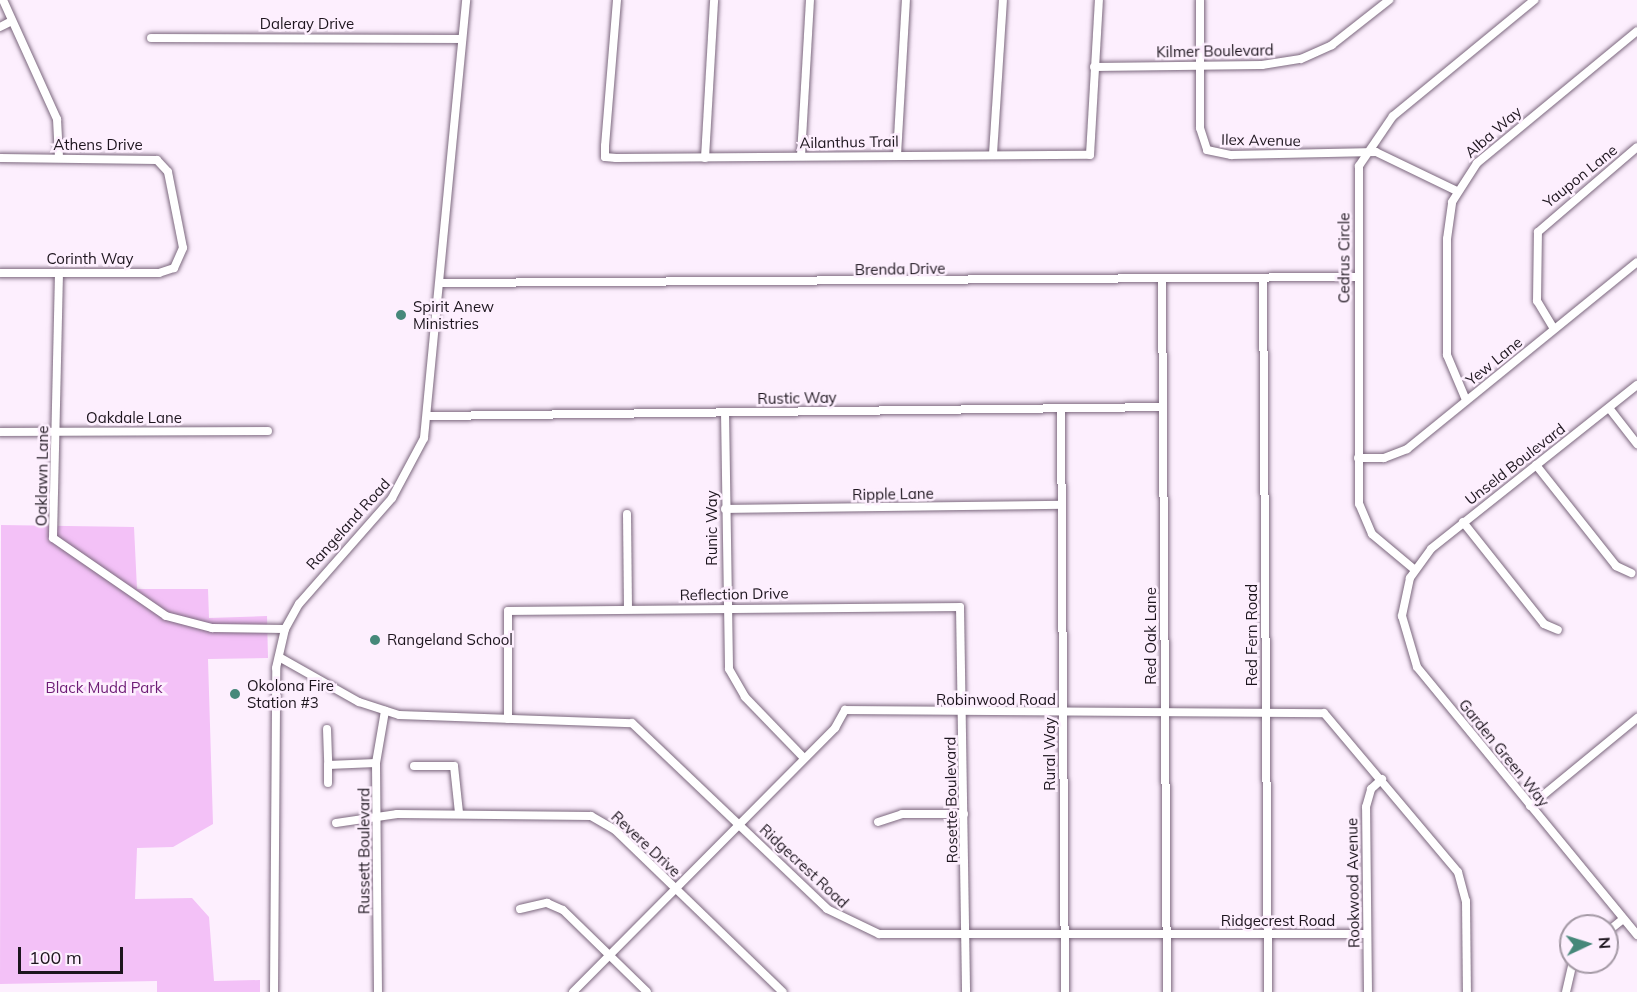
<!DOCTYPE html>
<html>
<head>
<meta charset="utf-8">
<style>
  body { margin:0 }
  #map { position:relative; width:1637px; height:992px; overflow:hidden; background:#fdeffe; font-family:Mulish,sans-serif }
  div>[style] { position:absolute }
  .green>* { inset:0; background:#f3c1f7 }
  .roads { filter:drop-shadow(0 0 2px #7b677d) drop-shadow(0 0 2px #7b677d) }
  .street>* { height:8px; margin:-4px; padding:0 4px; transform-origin:4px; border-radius:4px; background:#fff }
  .dots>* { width:16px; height:16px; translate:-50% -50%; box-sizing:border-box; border:3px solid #fdeffe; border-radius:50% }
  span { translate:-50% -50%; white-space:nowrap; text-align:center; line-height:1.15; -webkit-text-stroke:5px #fdeffe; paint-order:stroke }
  .street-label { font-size:15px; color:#1d151e }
  .poi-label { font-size:15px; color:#1d151e }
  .left { translate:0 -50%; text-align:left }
  .park-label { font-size:15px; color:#6e1c76 }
  .north { position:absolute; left:1559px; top:914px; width:60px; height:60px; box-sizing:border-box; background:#fdeffe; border:2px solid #a398a4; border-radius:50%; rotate:86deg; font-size:16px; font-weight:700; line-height:24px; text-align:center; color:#1d151e }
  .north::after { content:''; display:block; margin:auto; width:21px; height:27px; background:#46887a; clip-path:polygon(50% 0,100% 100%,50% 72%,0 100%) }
  .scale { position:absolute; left:18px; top:947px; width:105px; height:27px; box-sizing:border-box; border:3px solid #1d151e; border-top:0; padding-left:8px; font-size:18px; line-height:21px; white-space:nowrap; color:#1d151e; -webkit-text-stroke:4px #fdeffe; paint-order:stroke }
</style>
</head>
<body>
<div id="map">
  <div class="green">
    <i style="clip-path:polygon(1px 525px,134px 527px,137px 589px,208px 589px,209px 618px,267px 616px,268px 658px,208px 659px,213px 824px,173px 847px,137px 848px,135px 899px,192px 898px,209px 917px,214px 981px,260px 980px,260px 992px,157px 992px,157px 981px,0 984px)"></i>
  </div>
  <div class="roads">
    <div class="street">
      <i style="left:3px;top:0;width:131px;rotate:65.6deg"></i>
      <i style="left:57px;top:119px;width:39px;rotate:87deg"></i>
      <i style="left:617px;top:0;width:146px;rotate:94.7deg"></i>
      <i style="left:605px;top:146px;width:11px;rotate:90deg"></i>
      <i style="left:605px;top:157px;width:11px;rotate:5deg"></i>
      <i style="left:616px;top:158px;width:474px;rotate:-0.4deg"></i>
      <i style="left:1090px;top:155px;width:155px;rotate:-86.7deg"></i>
      <i style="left:1200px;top:0;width:128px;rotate:90deg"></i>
      <i style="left:1200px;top:128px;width:23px;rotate:72deg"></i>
      <i style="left:1207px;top:150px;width:25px;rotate:12deg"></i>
      <i style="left:1231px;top:155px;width:145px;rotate:-1.2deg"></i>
      <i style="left:1376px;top:152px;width:90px;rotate:25.7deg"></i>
      <i style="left:0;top:27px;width:13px;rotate:-27deg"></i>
      <i style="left:151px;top:38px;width:311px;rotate:0.2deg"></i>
      <i style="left:1094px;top:67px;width:168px;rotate:-0.7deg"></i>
      <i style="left:1262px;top:65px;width:39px;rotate:-9deg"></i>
      <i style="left:1301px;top:59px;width:34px;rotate:-24deg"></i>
      <i style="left:1332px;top:45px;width:73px;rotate:-38.3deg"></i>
      <i style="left:993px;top:154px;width:154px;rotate:-86.3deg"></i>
      <i style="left:897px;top:155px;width:155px;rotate:-86.7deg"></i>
      <i style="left:801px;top:156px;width:156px;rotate:-86.7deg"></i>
      <i style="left:0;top:158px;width:157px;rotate:0.7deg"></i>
      <i style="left:157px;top:160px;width:16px;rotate:47deg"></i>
      <i style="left:168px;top:172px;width:77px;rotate:78.8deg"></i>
      <i style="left:183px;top:248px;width:22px;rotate:114deg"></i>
      <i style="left:174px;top:268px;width:16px;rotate:162deg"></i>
      <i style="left:159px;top:273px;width:159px;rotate:180deg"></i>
      <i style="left:705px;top:158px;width:158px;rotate:-86.7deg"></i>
      <i style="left:59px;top:273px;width:265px;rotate:91.3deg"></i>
      <i style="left:53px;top:538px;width:137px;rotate:34.6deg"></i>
      <i style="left:166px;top:616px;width:48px;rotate:14.6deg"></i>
      <i style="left:212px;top:628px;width:73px;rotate:0.8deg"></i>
      <i style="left:1263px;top:278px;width:714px;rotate:89.6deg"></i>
      <i style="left:1162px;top:280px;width:712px;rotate:89.6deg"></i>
      <i style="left:442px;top:283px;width:915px;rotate:-0.38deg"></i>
      <i style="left:1554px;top:329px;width:33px;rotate:-121deg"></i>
      <i style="left:1537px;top:301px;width:69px;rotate:-89.2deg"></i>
      <i style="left:1538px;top:232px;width:130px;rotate:-40.6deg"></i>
      <i style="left:1637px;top:385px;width:263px;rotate:141.5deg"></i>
      <i style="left:1431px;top:549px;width:36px;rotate:126deg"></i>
      <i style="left:1410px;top:578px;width:39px;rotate:102deg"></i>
      <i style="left:1402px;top:616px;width:53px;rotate:73.6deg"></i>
      <i style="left:1417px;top:667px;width:347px;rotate:50.6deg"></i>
      <i style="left:1466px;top:400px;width:49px;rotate:-112.9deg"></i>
      <i style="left:1447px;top:355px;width:116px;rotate:-90deg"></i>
      <i style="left:1447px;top:239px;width:37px;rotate:-82deg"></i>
      <i style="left:1452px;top:202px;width:46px;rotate:-57.3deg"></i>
      <i style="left:1477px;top:163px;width:207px;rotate:-39.5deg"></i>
      <i style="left:1609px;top:408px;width:46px;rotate:52.1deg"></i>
      <i style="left:1061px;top:409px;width:583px;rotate:89.61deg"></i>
      <i style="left:725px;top:412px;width:257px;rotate:89.1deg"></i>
      <i style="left:729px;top:669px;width:32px;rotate:60deg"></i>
      <i style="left:745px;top:697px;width:85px;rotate:46deg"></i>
      <i style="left:430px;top:416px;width:733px;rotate:-0.7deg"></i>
      <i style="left:0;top:432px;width:268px;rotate:-0.2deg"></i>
      <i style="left:1358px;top:458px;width:26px"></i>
      <i style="left:1384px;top:458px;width:25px;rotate:-21deg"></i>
      <i style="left:1407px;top:449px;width:296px;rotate:-39.1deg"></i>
      <i style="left:1536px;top:465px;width:129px;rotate:51.6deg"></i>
      <i style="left:1616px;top:566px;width:17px;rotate:25deg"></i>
      <i style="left:725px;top:509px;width:336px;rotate:-0.7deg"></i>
      <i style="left:627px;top:514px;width:95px;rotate:89.4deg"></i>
      <i style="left:1463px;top:522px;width:130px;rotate:51.5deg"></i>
      <i style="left:1544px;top:624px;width:15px;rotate:23deg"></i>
      <i style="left:1415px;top:570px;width:56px;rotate:-140.1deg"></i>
      <i style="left:1372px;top:534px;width:33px;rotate:-113deg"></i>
      <i style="left:1359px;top:504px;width:338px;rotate:-90deg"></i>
      <i style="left:1359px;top:166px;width:60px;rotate:-55.8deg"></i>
      <i style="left:1393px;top:116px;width:183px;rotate:-39.4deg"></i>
      <i style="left:279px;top:657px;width:92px;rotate:29.4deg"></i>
      <i style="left:359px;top:702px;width:42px;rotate:18deg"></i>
      <i style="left:399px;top:715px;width:233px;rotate:2deg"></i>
      <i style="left:632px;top:723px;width:269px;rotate:43.6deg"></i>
      <i style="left:827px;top:909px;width:58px;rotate:25.7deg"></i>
      <i style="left:879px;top:934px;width:488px"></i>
      <i style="left:508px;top:719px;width:108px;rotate:-90deg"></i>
      <i style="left:508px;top:611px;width:452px;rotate:-0.5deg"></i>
      <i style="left:960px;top:607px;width:385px;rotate:89.1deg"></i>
      <i style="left:327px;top:729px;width:36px;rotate:88deg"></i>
      <i style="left:328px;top:765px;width:48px;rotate:-2.4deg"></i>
      <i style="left:328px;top:765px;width:18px;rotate:90deg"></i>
      <i style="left:414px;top:766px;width:40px"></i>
      <i style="left:454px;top:766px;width:47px;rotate:83.9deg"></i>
      <i style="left:1530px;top:806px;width:139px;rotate:-39.4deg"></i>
      <i style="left:878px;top:822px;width:25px;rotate:-18deg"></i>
      <i style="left:902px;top:814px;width:62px"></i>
      <i style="left:336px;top:823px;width:62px;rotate:-8.4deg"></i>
      <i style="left:397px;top:814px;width:194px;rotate:0.6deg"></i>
      <i style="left:591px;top:816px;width:28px;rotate:30deg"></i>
      <i style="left:615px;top:830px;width:233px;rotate:44deg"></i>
      <i style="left:520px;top:909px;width:28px;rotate:-13deg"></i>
      <i style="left:547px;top:903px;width:17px;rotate:24deg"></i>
      <i style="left:563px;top:910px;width:117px;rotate:44.3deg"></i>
      <i style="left:1607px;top:932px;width:21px;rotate:-39deg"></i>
      <i style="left:274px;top:992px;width:324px;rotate:-89.6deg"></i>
      <i style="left:276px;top:668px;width:40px;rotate:-77deg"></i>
      <i style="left:285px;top:629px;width:29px;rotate:-61deg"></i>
      <i style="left:299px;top:604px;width:141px;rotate:-48.7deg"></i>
      <i style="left:392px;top:498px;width:68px;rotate:-61.9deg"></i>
      <i style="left:424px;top:438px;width:440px;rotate:-84.5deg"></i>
      <i style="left:378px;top:992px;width:229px;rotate:-90.5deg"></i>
      <i style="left:376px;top:763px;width:53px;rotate:-80.2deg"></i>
      <i style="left:573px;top:992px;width:372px;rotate:-45.2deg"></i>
      <i style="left:835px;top:728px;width:21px;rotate:-61deg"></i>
      <i style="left:845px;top:710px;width:479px;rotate:0.4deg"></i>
      <i style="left:1324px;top:713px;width:208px;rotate:49.9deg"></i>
      <i style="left:1458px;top:872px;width:30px;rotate:75deg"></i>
      <i style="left:1466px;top:901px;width:91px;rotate:89.4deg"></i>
      <i style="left:1368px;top:992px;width:185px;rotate:-90.6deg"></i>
      <i style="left:1366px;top:807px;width:19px;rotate:-74deg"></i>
      <i style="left:1371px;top:789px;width:15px;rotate:-42deg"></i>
      <i style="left:1566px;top:992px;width:31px;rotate:-77deg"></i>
    </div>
  </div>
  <div class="dots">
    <i style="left:401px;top:315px;background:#46887a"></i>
    <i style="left:375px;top:640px;background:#46887a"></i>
    <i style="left:235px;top:694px;background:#46887a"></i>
  </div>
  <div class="street-label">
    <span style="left:307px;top:24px">Daleray Drive</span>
    <span style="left:1215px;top:51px;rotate:-1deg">Kilmer Boulevard</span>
    <span style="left:1493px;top:132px;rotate:-41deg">Alba Way</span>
    <span style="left:1261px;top:140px;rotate:1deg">Ilex Avenue</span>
    <span style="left:849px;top:142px;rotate:-1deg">Ailanthus Trail</span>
    <span style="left:98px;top:145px">Athens Drive</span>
    <span style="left:1580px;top:176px;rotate:-39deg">Yaupon Lane</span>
    <span style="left:1344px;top:258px;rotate:-90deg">Cedrus Circle</span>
    <span style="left:90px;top:259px">Corinth Way</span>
    <span style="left:900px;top:269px;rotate:-1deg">Brenda Drive</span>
    <span style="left:1494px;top:361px;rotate:-39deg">Yew Lane</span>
    <span style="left:797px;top:398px;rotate:-1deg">Rustic Way</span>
    <span style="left:134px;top:418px">Oakdale Lane</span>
    <span style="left:1515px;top:464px;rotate:-38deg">Unseld Boulevard</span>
    <span style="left:42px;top:476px;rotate:-89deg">Oaklawn Lane</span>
    <span style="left:893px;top:494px;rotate:-1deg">Ripple Lane</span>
    <span style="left:348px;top:524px;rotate:-48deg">Rangeland Road</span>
    <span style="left:712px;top:528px;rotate:-90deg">Runic Way</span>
    <span style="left:734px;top:594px;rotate:-1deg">Reflection Drive</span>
    <span style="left:1252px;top:635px;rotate:-90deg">Red Fern Road</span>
    <span style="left:1151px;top:636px;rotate:-90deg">Red Oak Lane</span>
    <span style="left:996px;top:700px">Robinwood Road</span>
    <span style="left:1504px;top:753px;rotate:51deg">Garden Green Way</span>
    <span style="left:1050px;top:754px;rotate:-90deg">Rural Way</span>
    <span style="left:951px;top:800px;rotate:-91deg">Rosette Boulevard</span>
    <span style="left:646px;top:844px;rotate:43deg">Revere Drive</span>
    <span style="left:364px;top:851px;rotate:-90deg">Russett Boulevard</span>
    <span style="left:804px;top:866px;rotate:43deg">Ridgecrest Road</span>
    <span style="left:1353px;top:883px;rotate:-91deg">Rookwood Avenue</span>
    <span style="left:1278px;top:921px">Ridgecrest Road</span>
  </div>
  <div class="poi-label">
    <span class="left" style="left:413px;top:315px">Spirit Anew<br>Ministries</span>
    <span class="left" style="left:387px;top:640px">Rangeland School</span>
    <span class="left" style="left:247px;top:694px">Okolona Fire<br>Station #3</span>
  </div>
  <div class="park-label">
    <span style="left:104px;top:688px">Black Mudd Park</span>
  </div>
  <div class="north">N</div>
  <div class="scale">100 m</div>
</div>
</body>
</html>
